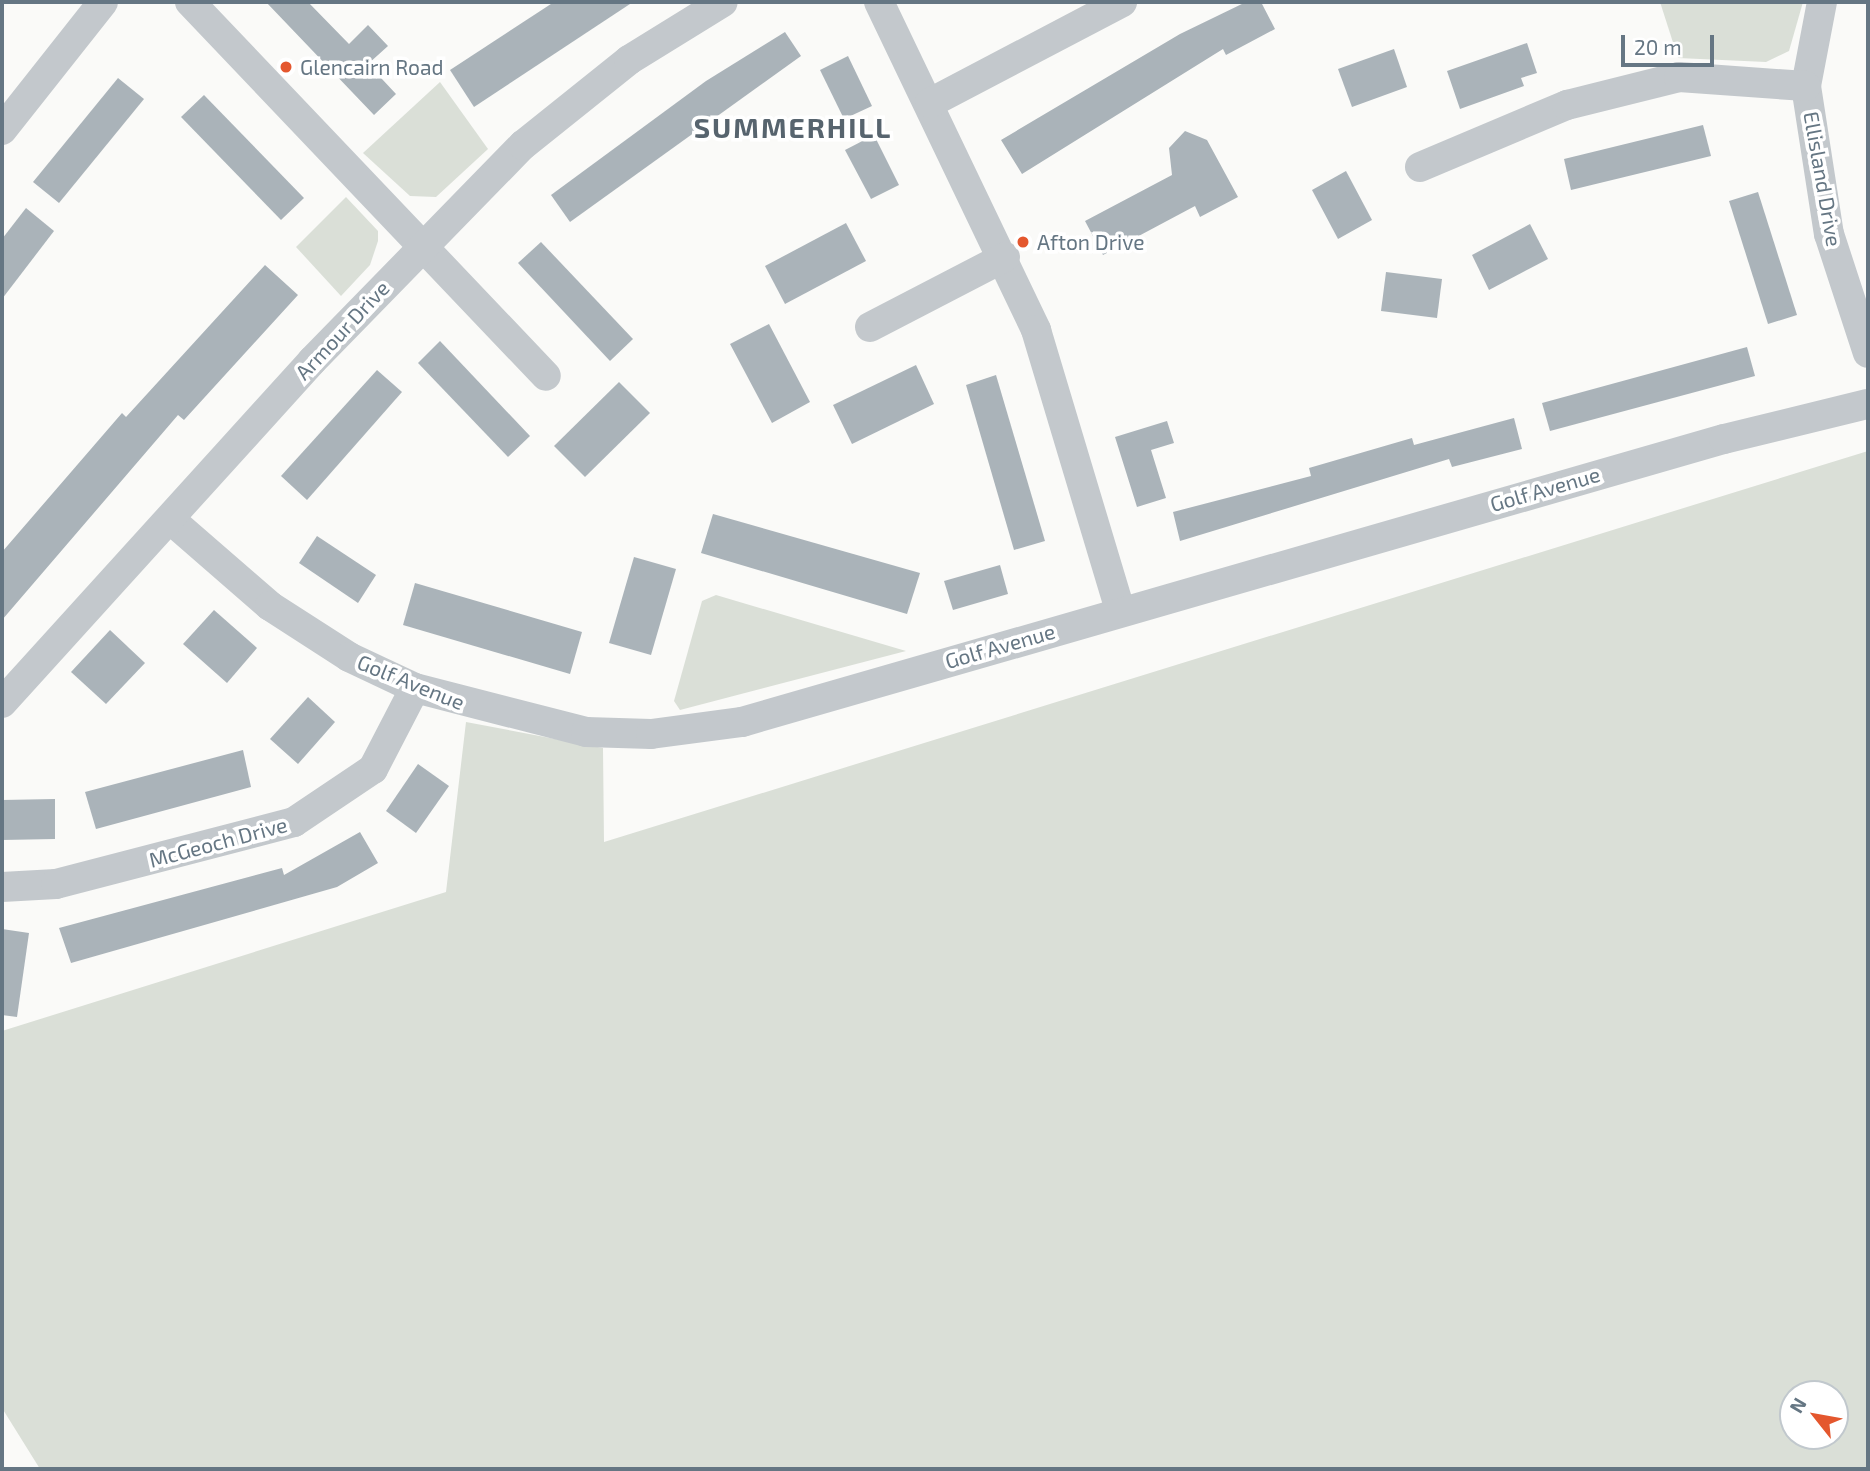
<!DOCTYPE html>
<html>
<head>
<meta charset="utf-8">
<style>
  body { margin:0 }
  #map { position:relative; width:1870px; height:1471px; overflow:hidden; background:#fafaf8; font-family:"Exo 2",sans-serif }
  div>[style] { position:absolute }
  .green>* { inset:0; background:#dadfd7 }
  .building>* { inset:0; background:#aab3b9 }
  .minor>* { height:30px; margin:-15px; padding:0 15px; transform-origin:15px; border-radius:15px; background:#c3c8cc }
  .dots>* { width:19px; height:19px; translate:-50% -50%; box-sizing:border-box; border:4px solid #fff; border-radius:50% }
  span { translate:-50% -50%; white-space:nowrap; text-align:center; line-height:1.15; -webkit-text-stroke:7px #fff; paint-order:stroke }
  .poi-label { font-size:21px; color:#657683 }
  .left { translate:0 -50%; text-align:left }
  .street-label { font-size:21px; color:#657683 }
  .district-label { font-size:28px; color:#57646e; font-weight:700; letter-spacing:2px }
  .frame { position:absolute; inset:0; border:4px solid #657683; pointer-events:none }
  .north { position:absolute; left:1779px; top:1380px; width:70px; height:70px; box-sizing:border-box; background:#fff; border:2px solid #c1c8cd; border-radius:50%; rotate:301deg; font-size:19px; font-weight:700; line-height:28px; text-align:center; color:#657683 }
  .north::after { content:''; display:block; margin:auto; width:24px; height:32px; background:#e4572e; clip-path:polygon(50% 0,100% 100%,50% 72%,0 100%) }
  .scale { position:absolute; left:1621px; top:35px; width:93px; height:32px; box-sizing:border-box; border:4px solid #657683; border-top:0; padding-left:9px; font-size:21px; line-height:24px; white-space:nowrap; color:#657683; -webkit-text-stroke:5px #fff; paint-order:stroke }
</style>
</head>
<body>
<div id="map">
  <div class="green">
    <i style="clip-path:polygon(1660px 2px,1803px 2px,1789px 51px,1766px 62px,1678px 58px)"></i>
    <i style="clip-path:polygon(440px 82px,488px 149px,436px 197px,410px 196px,363px 153px)"></i>
    <i style="clip-path:polygon(346px 197px,378px 231px,378px 241px,370px 265px,341px 296px,296px 247px)"></i>
    <i style="clip-path:polygon(evenodd,1868px 451px,1868px 1469px,40px 1469px,2px 1408px,2px 1031px,446px 892px,466px 722px,603px 748px,604px 842px,1868px 451px,1793px 1394px,1835px 1394px,1835px 1436px,1793px 1436px,1793px 1394px)"></i>
    <i style="clip-path:polygon(716px 595px,906px 651px,680px 710px,674px 701px,702px 601px)"></i>
  </div>
  <div class="building">
    <i style="clip-path:polygon(266px 2px,308px 2px,349px 44px,368px 25px,388px 46px,368px 64px,396px 94px,374px 115px)"></i>
    <i style="clip-path:polygon(554px 2px,633px 2px,474px 107px,450px 70px)"></i>
    <i style="clip-path:polygon(1246px 2px,1261px 2px,1275px 29px,1226px 55px,1223px 49px,1022px 174px,1001px 140px,1180px 34px)"></i>
    <i style="clip-path:polygon(785px 32px,801px 56px,570px 222px,551px 195px,706px 81px)"></i>
    <i style="clip-path:polygon(1527px 43px,1537px 73px,1521px 78px,1524px 86px,1460px 109px,1447px 71px)"></i>
    <i style="clip-path:polygon(1394px 49px,1407px 87px,1352px 107px,1338px 69px)"></i>
    <i style="clip-path:polygon(848px 56px,872px 106px,844px 119px,820px 70px)"></i>
    <i style="clip-path:polygon(118px 78px,144px 99px,59px 203px,33px 182px)"></i>
    <i style="clip-path:polygon(204px 95px,304px 198px,281px 220px,181px 117px)"></i>
    <i style="clip-path:polygon(1703px 125px,1711px 156px,1571px 190px,1564px 159px)"></i>
    <i style="clip-path:polygon(1185px 131px,1207px 140px,1238px 197px,1200px 217px,1195px 206px,1103px 255px,1085px 221px,1172px 175px,1169px 148px)"></i>
    <i style="clip-path:polygon(874px 135px,899px 185px,871px 199px,845px 150px)"></i>
    <i style="clip-path:polygon(1346px 171px,1372px 220px,1338px 239px,1312px 190px)"></i>
    <i style="clip-path:polygon(1758px 192px,1797px 315px,1768px 324px,1729px 201px)"></i>
    <i style="clip-path:polygon(26px 208px,54px 231px,2px 299px,2px 239px)"></i>
    <i style="clip-path:polygon(846px 223px,866px 261px,785px 304px,765px 266px)"></i>
    <i style="clip-path:polygon(1530px 224px,1548px 259px,1489px 290px,1472px 255px)"></i>
    <i style="clip-path:polygon(541px 242px,633px 339px,610px 361px,518px 263px)"></i>
    <i style="clip-path:polygon(265px 265px,298px 295px,184px 420px,178px 415px,2px 620px,2px 552px,122px 413px,126px 417px)"></i>
    <i style="clip-path:polygon(1386px 272px,1442px 279px,1437px 318px,1381px 311px)"></i>
    <i style="clip-path:polygon(769px 324px,810px 402px,772px 423px,730px 344px)"></i>
    <i style="clip-path:polygon(440px 341px,530px 436px,508px 457px,418px 363px)"></i>
    <i style="clip-path:polygon(1747px 347px,1755px 376px,1550px 431px,1542px 403px)"></i>
    <i style="clip-path:polygon(916px 365px,934px 404px,852px 444px,833px 405px)"></i>
    <i style="clip-path:polygon(377px 370px,402px 392px,307px 500px,281px 476px)"></i>
    <i style="clip-path:polygon(996px 375px,1045px 541px,1014px 550px,966px 385px)"></i>
    <i style="clip-path:polygon(619px 382px,650px 413px,585px 477px,554px 446px)"></i>
    <i style="clip-path:polygon(1514px 418px,1522px 449px,1452px 467px,1449px 459px,1180px 541px,1173px 512px,1311px 476px,1309px 468px,1412px 438px,1414px 445px)"></i>
    <i style="clip-path:polygon(1167px 421px,1174px 443px,1151px 450px,1166px 498px,1137px 507px,1115px 437px)"></i>
    <i style="clip-path:polygon(713px 514px,920px 573px,907px 614px,701px 553px)"></i>
    <i style="clip-path:polygon(317px 536px,376px 575px,358px 603px,299px 563px)"></i>
    <i style="clip-path:polygon(634px 557px,676px 569px,651px 655px,609px 643px)"></i>
    <i style="clip-path:polygon(1000px 565px,1008px 594px,953px 610px,944px 581px)"></i>
    <i style="clip-path:polygon(415px 583px,582px 632px,570px 674px,403px 625px)"></i>
    <i style="clip-path:polygon(214px 610px,257px 648px,227px 683px,183px 644px)"></i>
    <i style="clip-path:polygon(110px 630px,145px 663px,106px 704px,71px 672px)"></i>
    <i style="clip-path:polygon(308px 697px,335px 722px,298px 764px,270px 739px)"></i>
    <i style="clip-path:polygon(243px 750px,251px 787px,96px 829px,85px 792px)"></i>
    <i style="clip-path:polygon(418px 764px,449px 786px,416px 833px,386px 811px)"></i>
    <i style="clip-path:polygon(55px 799px,55px 839px,2px 840px,2px 800px)"></i>
    <i style="clip-path:polygon(360px 832px,378px 863px,337px 887px,71px 963px,59px 928px,282px 868px,284px 875px)"></i>
    <i style="clip-path:polygon(2px 929px,29px 933px,17px 1017px,2px 1015px)"></i>
  </div>
  <div class="minor">
    <i style="left:190px;top:2px;width:516px;rotate:46.41deg"></i>
    <i style="left:879px;top:2px;width:364px;rotate:64.4deg"></i>
    <i style="left:1036px;top:330px;width:292px;rotate:73.3deg"></i>
    <i style="left:1822px;top:2px;width:86px;rotate:100.8deg"></i>
    <i style="left:1806px;top:86px;width:150px;rotate:81.2deg"></i>
    <i style="left:1829px;top:234px;width:125px;rotate:71.9deg"></i>
    <i style="left:930px;top:103px;width:217px;rotate:-27.7deg"></i>
    <i style="left:2px;top:130px;width:163px;rotate:-51.7deg"></i>
    <i style="left:1420px;top:167px;width:160px;rotate:-22.9deg"></i>
    <i style="left:1567px;top:105px;width:115px;rotate:-14deg"></i>
    <i style="left:1679px;top:77px;width:127px;rotate:4.1deg"></i>
    <i style="left:870px;top:327px;width:152px;rotate:-27.4deg"></i>
    <i style="left:171px;top:520px;width:131px;rotate:41deg"></i>
    <i style="left:270px;top:606px;width:94px;rotate:32.8deg"></i>
    <i style="left:349px;top:657px;width:73px;rotate:25.2deg"></i>
    <i style="left:415px;top:688px;width:177px;rotate:14.4deg"></i>
    <i style="left:586px;top:732px;width:65px;rotate:1.8deg"></i>
    <i style="left:651px;top:734px;width:92px;rotate:-7.5deg"></i>
    <i style="left:742px;top:722px;width:1022px;rotate:-16.08deg"></i>
    <i style="left:1724px;top:439px;width:148px;rotate:-13.7deg"></i>
    <i style="left:2px;top:703px;width:462px;rotate:-47.8deg"></i>
    <i style="left:312px;top:361px;width:302px;rotate:-45.7deg"></i>
    <i style="left:523px;top:145px;width:136px;rotate:-38.7deg"></i>
    <i style="left:629px;top:60px;width:110px;rotate:-31.7deg"></i>
    <i style="left:2px;top:887px;width:54px;rotate:-3.2deg"></i>
    <i style="left:56px;top:884px;width:246px;rotate:-14.6deg"></i>
    <i style="left:294px;top:822px;width:95px;rotate:-33.9deg"></i>
    <i style="left:373px;top:769px;width:91px;rotate:-62.6deg"></i>
  </div>
  <div class="dots">
    <i style="left:286px;top:67px;background:#e4572e"></i>
    <i style="left:1023px;top:242px;background:#e4572e"></i>
  </div>
  <div class="poi-label">
    <span class="left" style="left:300px;top:67px">Glencairn Road</span>
    <span class="left" style="left:1037px;top:242px">Afton Drive</span>
  </div>
  <div class="street-label">
    <span style="left:1823px;top:179px;rotate:80deg">Ellisland Drive</span>
    <span style="left:342px;top:330px;rotate:-47deg">Armour Drive</span>
    <span style="left:1545px;top:489px;rotate:-16deg">Golf Avenue</span>
    <span style="left:1000px;top:646px;rotate:-16deg">Golf Avenue</span>
    <span style="left:411px;top:682px;rotate:22deg">Golf Avenue</span>
    <span style="left:218px;top:842px;rotate:-15deg">McGeoch Drive</span>
  </div>
  <div class="district-label">
    <span style="left:793px;top:127px">SUMMERHILL</span>
  </div>
  <div class="frame"></div>
  <div class="north">N</div>
  <div class="scale">20 m</div>
</div>
</body>
</html>
